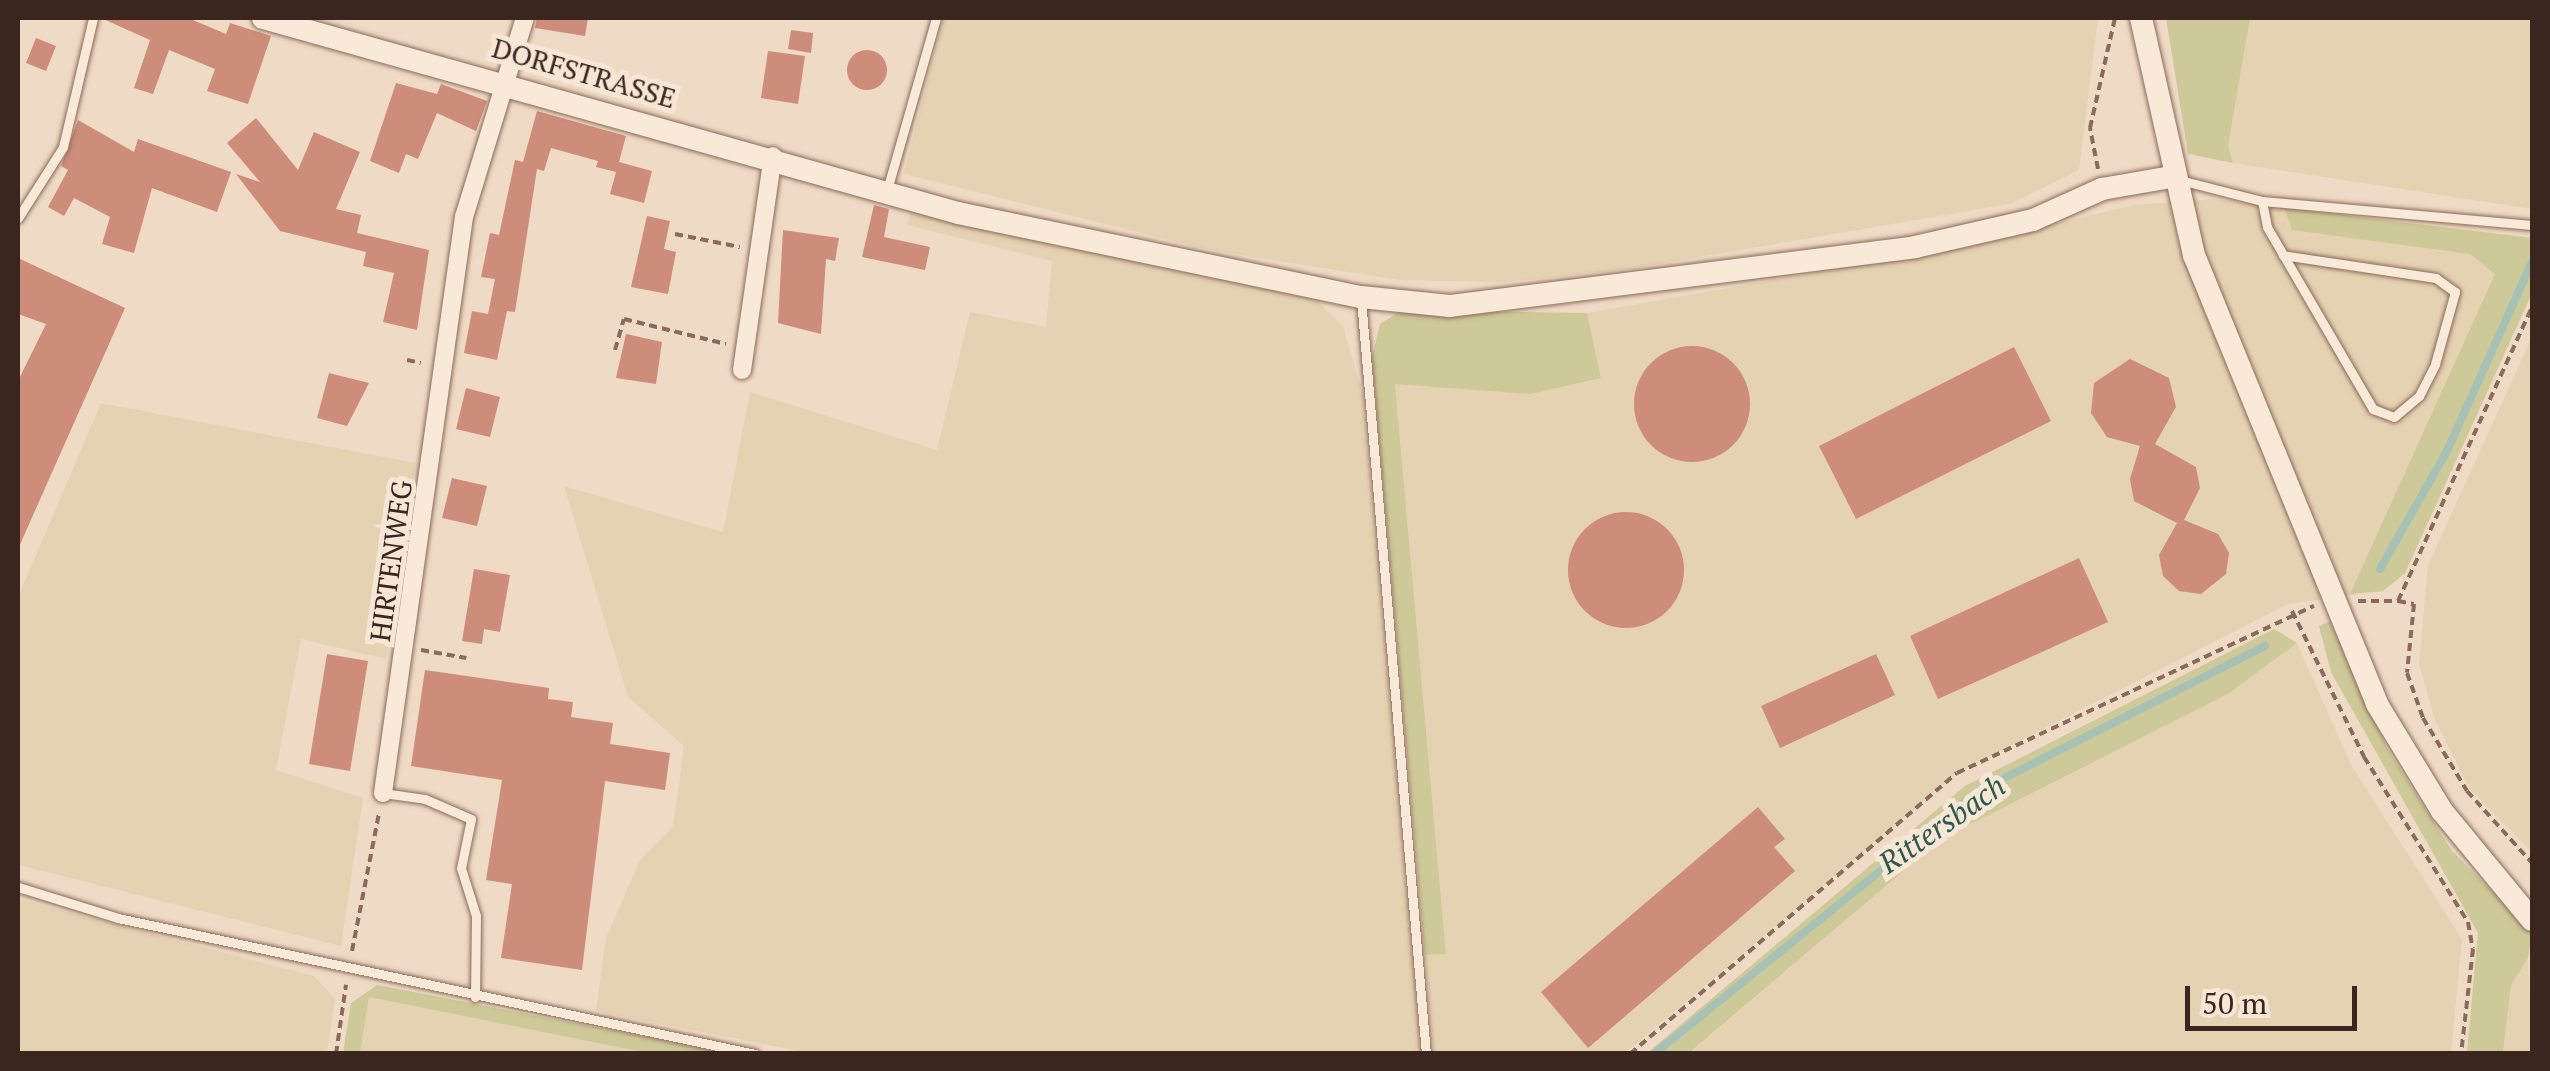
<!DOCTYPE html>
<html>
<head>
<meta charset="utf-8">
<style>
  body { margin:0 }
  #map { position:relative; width:2550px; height:1071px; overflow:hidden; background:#efdac5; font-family:"PT Serif",serif }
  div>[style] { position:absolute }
  .farmland>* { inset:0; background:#e5d2b2 }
  .green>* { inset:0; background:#cec998 }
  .stream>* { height:8px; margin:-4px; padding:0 4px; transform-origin:4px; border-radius:4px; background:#a7c2b4 }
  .building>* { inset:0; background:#ce8c7a }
  .round { border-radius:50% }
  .path>* { height:4px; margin-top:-2px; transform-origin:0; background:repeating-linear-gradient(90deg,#8a6a5a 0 8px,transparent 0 13px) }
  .roads { filter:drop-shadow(0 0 2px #8a6a5a) drop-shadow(0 0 2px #8a6a5a) }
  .service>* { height:9px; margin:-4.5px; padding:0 4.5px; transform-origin:4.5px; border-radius:4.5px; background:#f9e9d8 }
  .minor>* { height:18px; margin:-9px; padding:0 9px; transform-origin:9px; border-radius:9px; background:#f9e9d8 }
  .tertiary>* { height:22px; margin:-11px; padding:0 11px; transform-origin:11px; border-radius:11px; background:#f9e9d8 }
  span { translate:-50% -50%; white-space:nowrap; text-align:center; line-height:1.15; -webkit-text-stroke:10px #f6e6d5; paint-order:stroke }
  .street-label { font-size:28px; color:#3a261f }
  .water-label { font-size:30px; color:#2e5a4e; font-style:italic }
  .frame { position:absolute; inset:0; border:20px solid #3a261f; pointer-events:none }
  .scale { position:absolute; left:2185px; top:986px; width:172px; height:45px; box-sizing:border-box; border:5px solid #3a261f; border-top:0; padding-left:12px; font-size:30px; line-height:35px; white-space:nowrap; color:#3a261f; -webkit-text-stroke:8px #f6e6d5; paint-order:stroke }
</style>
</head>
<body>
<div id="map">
  <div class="farmland">
    <i style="clip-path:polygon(943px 18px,2098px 18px,2079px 170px,2010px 204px,1629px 269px,1507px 282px,1398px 280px,1210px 250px,904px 174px)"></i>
    <i style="clip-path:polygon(2250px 18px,2532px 18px,2532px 209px,2233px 163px,2228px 146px)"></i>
    <i style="clip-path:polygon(2214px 199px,2532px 238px,2532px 293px,2405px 573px,2383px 591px,2288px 604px,1957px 773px,1625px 1053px,1434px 1053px,1425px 955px,1446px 953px,1395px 383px,1531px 394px,1601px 378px,1587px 313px,1943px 250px,2134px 205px)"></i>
    <i style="clip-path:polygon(912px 209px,1318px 301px,1343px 327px,1362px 390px,1420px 1053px,809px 1053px,596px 1011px,606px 938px,640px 860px,673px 827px,684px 746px,628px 697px,564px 486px,723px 532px,750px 392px,937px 450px,970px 312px,1046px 327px,1052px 261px,907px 225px)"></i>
    <i style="clip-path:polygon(2532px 337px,2532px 852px,2470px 789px,2435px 720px,2419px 664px,2428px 565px)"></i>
    <i style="clip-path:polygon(101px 403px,416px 463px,386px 659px,301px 639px,276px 770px,363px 798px,341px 946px,18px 865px,18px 597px)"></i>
    <i style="clip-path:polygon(2297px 643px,2351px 765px,2462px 939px,2451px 1053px,1689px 1054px,1941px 839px,2228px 694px)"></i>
    <i style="clip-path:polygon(18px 899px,314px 976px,335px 999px,327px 1053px,18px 1053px)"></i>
    <i style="clip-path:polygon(2528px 958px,2532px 1053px,2503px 1054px,2511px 985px)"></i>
    <i style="clip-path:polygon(369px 997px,647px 1053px,360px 1054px)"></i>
  </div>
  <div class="green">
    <i style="clip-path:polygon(2166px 18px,2250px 18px,2228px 146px,2233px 163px,2188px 154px)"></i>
    <i style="clip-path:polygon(2284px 208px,2532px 238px,2532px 293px,2405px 573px,2383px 591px,2350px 594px,2495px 274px,2470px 254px,2292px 230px)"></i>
    <i style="clip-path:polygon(1402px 310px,1587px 313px,1601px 378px,1531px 394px,1395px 384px,1446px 954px,1425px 955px,1372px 357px,1380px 324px)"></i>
    <i style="clip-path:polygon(2330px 621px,2387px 748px,2452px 851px,2532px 931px,2528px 958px,2511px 985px,2503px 1053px,2467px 1053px,2478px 933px,2331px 672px,2319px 626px)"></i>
    <i style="clip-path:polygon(2274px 629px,2297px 643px,2228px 694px,1941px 839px,1689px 1053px,1647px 1053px,1965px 786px)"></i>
    <i style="clip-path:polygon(377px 985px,455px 1000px,728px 1053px,647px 1053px,369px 997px,360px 1053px,343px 1053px,351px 1003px)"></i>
  </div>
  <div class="stream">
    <i style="left:2380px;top:569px;width:136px;rotate:-60.4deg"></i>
    <i style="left:2447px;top:451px;width:207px;rotate:-65.8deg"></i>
    <i style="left:1654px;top:1054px;width:416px;rotate:-39deg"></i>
    <i style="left:1977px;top:792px;width:323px;rotate:-26.9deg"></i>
  </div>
  <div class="building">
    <i style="clip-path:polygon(101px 18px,188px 18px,226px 34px,230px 23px,271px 36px,248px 104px,207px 91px,215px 69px,169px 50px,153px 94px,134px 88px,150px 40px)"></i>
    <i style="clip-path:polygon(537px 18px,588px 18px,585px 36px,535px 28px)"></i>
    <i style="clip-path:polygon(791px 30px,813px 33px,811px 53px,788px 49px)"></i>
    <i style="clip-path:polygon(36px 38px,56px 46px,46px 71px,26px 63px)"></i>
    <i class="round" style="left:847px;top:50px;width:40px;height:40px"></i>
    <i style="clip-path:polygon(768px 51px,805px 56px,798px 104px,761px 98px)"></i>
    <i style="clip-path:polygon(396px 83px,437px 94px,441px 84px,487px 101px,476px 131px,437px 113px,418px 159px,406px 154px,399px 173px,370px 161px)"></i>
    <i style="clip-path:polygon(537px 111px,626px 136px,619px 162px,652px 171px,644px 203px,610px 194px,616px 172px,596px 167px,598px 161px,551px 148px,544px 171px,537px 169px,515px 312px,507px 311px,497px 360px,464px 353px,472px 311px,488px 314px,495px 279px,481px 277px,490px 233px,499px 235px,515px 160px,523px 162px)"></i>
    <i style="clip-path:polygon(256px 118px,298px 170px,314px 132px,360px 152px,336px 209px,361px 215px,357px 233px,429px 250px,417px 330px,383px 322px,394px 273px,363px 266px,366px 252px,280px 231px,236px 174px,260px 182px,227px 143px)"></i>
    <i style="clip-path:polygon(78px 120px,134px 152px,138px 139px,231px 172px,217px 212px,152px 188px,134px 253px,102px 244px,110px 217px,74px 198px,64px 216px,48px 207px,68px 170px,61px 166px)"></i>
    <i style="clip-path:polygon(874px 205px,889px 209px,884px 237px,930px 247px,925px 270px,862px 257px)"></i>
    <i style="clip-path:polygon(647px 216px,670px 221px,664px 249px,676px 252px,668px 294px,631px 287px)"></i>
    <i style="clip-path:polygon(783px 230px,839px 238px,835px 261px,826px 259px,821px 334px,778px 323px)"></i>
    <i style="clip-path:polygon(18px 258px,125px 308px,18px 549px,18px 381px,46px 324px,18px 314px)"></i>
    <i style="clip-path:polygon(626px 334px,662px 342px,656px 384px,616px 378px)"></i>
    <i class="round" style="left:1634px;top:346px;width:116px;height:116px"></i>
    <i style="clip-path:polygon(2014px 347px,2051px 421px,1856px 519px,1819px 446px)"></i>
    <i style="clip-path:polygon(2130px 359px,2169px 378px,2176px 407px,2155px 444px,2196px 467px,2200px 488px,2184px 520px,2218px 534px,2229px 553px,2226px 574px,2201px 594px,2179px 591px,2163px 576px,2159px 555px,2177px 523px,2134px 501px,2130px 479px,2140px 446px,2107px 437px,2091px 413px,2094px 383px)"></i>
    <i style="clip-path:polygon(329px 373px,369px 383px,347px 426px,317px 418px)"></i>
    <i style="clip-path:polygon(466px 388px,500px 397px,490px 437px,456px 429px)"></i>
    <i style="clip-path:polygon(452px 478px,487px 486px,477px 526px,442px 518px)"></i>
    <i class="round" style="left:1568px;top:512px;width:116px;height:116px"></i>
    <i style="clip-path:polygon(2079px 558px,2108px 622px,1938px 699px,1910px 636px)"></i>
    <i style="clip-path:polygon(474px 569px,510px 575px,500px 632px,484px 629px,482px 644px,462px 641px)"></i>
    <i style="clip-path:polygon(327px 654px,368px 661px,350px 771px,309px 764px)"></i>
    <i style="clip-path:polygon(1876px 654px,1895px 695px,1780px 748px,1761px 706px)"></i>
    <i style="clip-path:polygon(425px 670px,549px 688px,548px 699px,573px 702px,571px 717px,613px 723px,610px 744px,670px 753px,665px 790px,605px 781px,582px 970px,501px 958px,512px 884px,486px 880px,502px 780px,411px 766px)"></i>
    <i style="clip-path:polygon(1758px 807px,1785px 839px,1774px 847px,1795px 871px,1588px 1048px,1541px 992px)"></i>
  </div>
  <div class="path">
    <i style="left:2098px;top:169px;width:42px;rotate:-101deg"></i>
    <i style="left:2090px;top:128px;width:113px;rotate:-77.2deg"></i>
    <i style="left:675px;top:234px;width:66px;rotate:11.3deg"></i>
    <i style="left:615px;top:350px;width:32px;rotate:-74deg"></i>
    <i style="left:624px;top:319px;width:105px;rotate:13.8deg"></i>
    <i style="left:407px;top:360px;width:14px;rotate:12deg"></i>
    <i style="left:2358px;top:601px;width:40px"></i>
    <i style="left:2398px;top:601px;width:323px;rotate:-65.5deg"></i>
    <i style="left:2398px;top:601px;width:16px;rotate:11deg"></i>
    <i style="left:2414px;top:604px;width:69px;rotate:95.8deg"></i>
    <i style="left:2407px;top:673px;width:48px;rotate:70.4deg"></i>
    <i style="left:2423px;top:718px;width:85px;rotate:58.9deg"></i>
    <i style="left:2467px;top:791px;width:97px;rotate:47.9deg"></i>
    <i style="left:2292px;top:611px;width:163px;rotate:63.7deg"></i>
    <i style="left:2364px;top:757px;width:195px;rotate:57.8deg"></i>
    <i style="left:2468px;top:922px;width:27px;rotate:80deg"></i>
    <i style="left:2473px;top:949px;width:106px;rotate:96.5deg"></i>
    <i style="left:421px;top:650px;width:46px;rotate:10.1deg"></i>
    <i style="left:352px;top:951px;width:141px;rotate:-78.9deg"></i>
    <i style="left:336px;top:1054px;width:70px;rotate:-81.8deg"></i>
    <i style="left:1630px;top:1054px;width:431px;rotate:-40.7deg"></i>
    <i style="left:1957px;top:773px;width:394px;rotate:-25.1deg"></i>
  </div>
  <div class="roads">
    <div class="service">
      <i style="left:2180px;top:180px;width:85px;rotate:14.4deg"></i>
      <i style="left:2262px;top:201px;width:271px;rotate:5.1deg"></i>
      <i style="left:887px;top:190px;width:179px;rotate:-74.1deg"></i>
      <i style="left:2262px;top:201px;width:26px;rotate:79deg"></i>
      <i style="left:2267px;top:227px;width:211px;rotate:59.8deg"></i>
      <i style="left:2373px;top:409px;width:22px;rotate:21deg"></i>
      <i style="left:2394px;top:417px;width:33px;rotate:-40deg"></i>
      <i style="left:2419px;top:396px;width:36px;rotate:-63deg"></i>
      <i style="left:2435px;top:364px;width:75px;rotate:-74.5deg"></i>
      <i style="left:2455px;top:292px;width:24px;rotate:-144deg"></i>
      <i style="left:2436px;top:278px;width:155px;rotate:-171.5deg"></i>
      <i style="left:18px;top:218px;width:84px;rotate:-57.6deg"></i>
      <i style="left:63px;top:147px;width:132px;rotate:-76.9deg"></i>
      <i style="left:1361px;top:299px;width:758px;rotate:85.08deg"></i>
      <i style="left:383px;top:793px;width:42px;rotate:8.1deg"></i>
      <i style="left:425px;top:799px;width:50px;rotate:23.5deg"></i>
      <i style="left:471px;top:819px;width:50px;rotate:101.5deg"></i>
      <i style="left:461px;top:868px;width:50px;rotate:72.6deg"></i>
      <i style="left:476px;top:916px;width:81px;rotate:90.7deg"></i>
      <i style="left:18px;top:887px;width:105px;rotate:17.2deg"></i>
      <i style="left:118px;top:918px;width:651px;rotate:12.05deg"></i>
    </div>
    <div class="minor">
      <i style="left:742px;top:370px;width:216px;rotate:-81.8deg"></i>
      <i style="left:383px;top:793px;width:582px;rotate:-82deg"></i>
      <i style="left:464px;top:217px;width:208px;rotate:-73deg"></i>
    </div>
    <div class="tertiary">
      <i style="left:263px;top:18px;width:722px;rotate:15.67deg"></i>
      <i style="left:958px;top:213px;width:412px;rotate:11.8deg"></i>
      <i style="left:1361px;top:297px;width:89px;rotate:5.8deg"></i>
      <i style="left:1450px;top:306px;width:469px;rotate:-7.2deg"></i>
      <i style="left:1915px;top:247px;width:121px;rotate:-12.9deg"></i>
      <i style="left:2033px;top:220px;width:76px;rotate:-24.2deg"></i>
      <i style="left:2102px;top:189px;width:70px;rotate:-9.9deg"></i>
      <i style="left:2141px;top:18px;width:243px;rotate:77.4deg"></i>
      <i style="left:2194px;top:255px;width:485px;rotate:67.8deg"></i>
      <i style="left:2377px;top:704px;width:125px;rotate:58.7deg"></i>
      <i style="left:2442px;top:811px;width:141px;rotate:50.5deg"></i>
    </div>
  </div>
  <div class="street-label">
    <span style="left:584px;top:73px;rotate:16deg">DORFSTRASSE</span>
    <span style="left:391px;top:561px;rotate:-82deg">HIRTENWEG</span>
  </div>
  <div class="water-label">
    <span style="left:1942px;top:824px;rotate:-35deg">Rittersbach</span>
  </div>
  <div class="frame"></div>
  <div class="scale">50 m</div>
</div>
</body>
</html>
